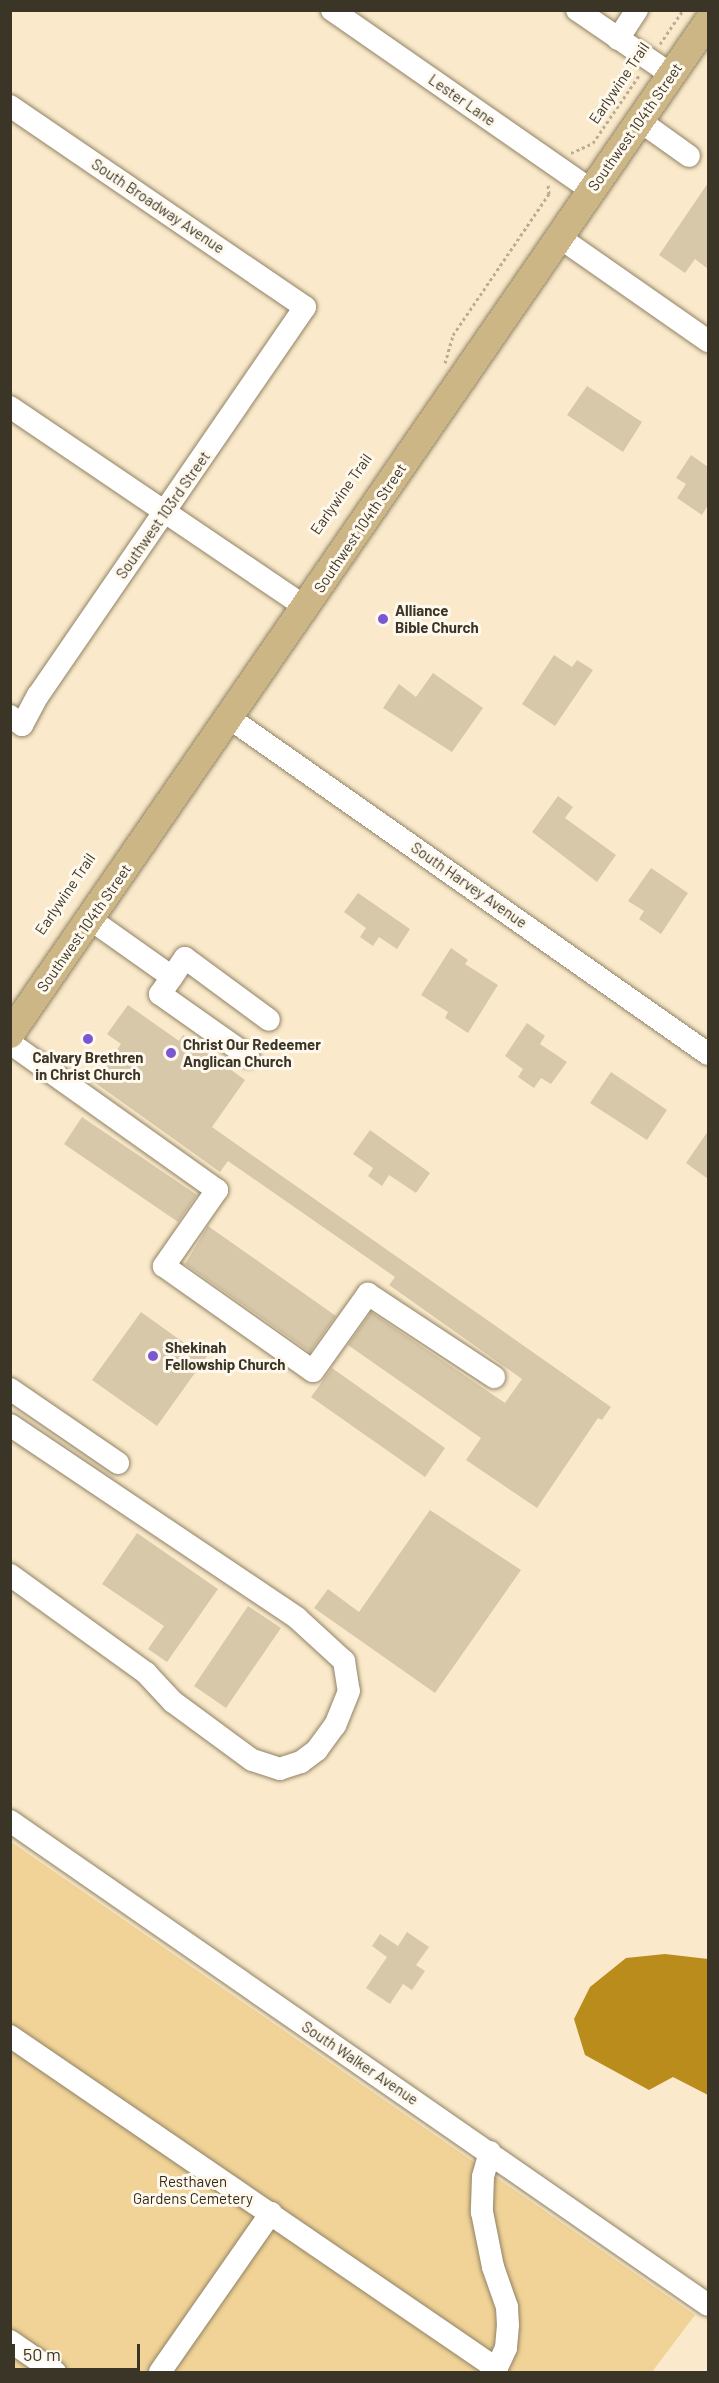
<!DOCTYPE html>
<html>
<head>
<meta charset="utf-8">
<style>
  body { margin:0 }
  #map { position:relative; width:719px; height:2383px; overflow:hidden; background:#faeacb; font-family:Barlow,sans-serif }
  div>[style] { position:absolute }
  .green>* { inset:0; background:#f1d397 }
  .water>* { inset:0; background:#ba8c1c }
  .building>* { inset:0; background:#d8c8aa }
  .path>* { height:3px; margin-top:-1.5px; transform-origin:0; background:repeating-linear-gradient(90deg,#b9ad94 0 3px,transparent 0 6px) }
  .roads { filter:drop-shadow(0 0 2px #918265) drop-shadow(0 0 2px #918265) }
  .minor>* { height:22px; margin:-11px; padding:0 11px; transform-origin:11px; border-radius:11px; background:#fff }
  .major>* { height:28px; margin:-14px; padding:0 14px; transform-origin:14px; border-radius:14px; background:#ccb685 }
  .dots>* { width:16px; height:16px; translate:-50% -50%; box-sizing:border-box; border:3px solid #fff8ec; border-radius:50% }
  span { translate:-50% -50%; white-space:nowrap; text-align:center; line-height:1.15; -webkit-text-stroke:6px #fff8ec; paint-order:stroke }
  .street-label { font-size:15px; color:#3b3528 }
  .poi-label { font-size:15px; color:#3b3528; font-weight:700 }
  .left { translate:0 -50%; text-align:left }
  .park-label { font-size:15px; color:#332a19 }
  .frame { position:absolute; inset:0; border:12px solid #3b3528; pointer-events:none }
  .scale { position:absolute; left:12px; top:2344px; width:128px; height:27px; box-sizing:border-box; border:3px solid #3b3528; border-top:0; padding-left:8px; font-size:18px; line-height:21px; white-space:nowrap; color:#3b3528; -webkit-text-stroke:4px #fff8ec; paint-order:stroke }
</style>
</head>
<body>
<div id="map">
  <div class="green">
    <i style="clip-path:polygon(10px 1841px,695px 2315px,652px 2372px,11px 2372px)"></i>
  </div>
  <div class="water">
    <i style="clip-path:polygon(665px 1954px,708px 1959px,708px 2095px,673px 2077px,649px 2090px,585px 2055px,574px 2019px,590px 1987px,626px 1958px)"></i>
  </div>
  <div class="building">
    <i style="clip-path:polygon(708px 183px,708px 269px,695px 259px,685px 273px,659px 255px)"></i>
    <i style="clip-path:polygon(587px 386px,642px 422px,623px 452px,567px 415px)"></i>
    <i style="clip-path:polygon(691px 455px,708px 467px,708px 505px,702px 515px,677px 498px,686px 484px,676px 478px)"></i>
    <i style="clip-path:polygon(554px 655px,572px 667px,577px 660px,593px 670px,555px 726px,522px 704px)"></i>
    <i style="clip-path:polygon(433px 673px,483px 708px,452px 752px,383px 708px,399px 684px,416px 697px)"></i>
    <i style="clip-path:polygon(558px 796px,573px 807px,565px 818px,616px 855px,597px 882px,532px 832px)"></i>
    <i style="clip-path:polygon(651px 868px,688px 893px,661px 934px,639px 919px,644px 911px,628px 901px)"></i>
    <i style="clip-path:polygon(358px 893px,410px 929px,397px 949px,379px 937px,373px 946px,360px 937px,366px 928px,344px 912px)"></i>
    <i style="clip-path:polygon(451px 948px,468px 960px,465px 964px,498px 985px,468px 1033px,445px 1018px,448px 1012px,421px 995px)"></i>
    <i style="clip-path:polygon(128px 1005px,179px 1041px,183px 1035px,245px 1080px,212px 1127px,611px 1407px,602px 1420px,598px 1418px,537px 1508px,466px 1460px,481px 1438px,348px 1345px,371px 1312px,505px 1403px,522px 1379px,389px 1285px,395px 1277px,228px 1161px,220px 1172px,94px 1082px,121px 1044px,107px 1034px)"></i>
    <i style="clip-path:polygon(527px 1023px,545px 1036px,540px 1044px,567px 1062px,551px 1084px,541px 1078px,534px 1088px,518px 1077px,523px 1069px,505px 1056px)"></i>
    <i style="clip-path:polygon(611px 1072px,667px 1110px,647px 1140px,590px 1103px)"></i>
    <i style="clip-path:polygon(82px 1117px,197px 1195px,178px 1222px,64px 1144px)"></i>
    <i style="clip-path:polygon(370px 1130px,430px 1173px,416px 1193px,389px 1175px,382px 1186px,368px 1176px,373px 1168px,353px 1154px)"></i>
    <i style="clip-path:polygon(708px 1131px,708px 1179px,686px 1163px)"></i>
    <i style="clip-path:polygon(208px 1226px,336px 1316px,310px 1352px,185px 1264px)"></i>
    <i style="clip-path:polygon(141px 1312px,194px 1350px,199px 1344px,210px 1352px,157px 1426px,92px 1380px)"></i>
    <i style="clip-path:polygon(332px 1368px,445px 1448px,425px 1477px,311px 1397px)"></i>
    <i style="clip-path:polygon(430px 1510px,521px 1570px,435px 1693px,314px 1608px,328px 1589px,359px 1612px)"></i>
    <i style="clip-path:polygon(137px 1533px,218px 1589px,167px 1662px,148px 1649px,164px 1626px,102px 1584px)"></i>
    <i style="clip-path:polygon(248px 1606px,281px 1628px,226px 1708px,194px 1686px)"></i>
    <i style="clip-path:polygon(407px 1932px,429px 1947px,416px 1965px,425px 1971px,412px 1990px,403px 1984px,390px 2004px,366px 1988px,387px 1957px,372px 1946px,380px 1934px,398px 1946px)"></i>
  </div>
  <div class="path">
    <i style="left:660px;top:44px;width:41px;rotate:-55.9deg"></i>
    <i style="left:571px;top:153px;width:24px;rotate:-24deg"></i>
    <i style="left:593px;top:143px;width:83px;rotate:-55.7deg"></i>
    <i style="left:445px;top:363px;width:29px;rotate:-74deg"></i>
    <i style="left:453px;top:335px;width:171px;rotate:-55.8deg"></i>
    <i style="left:549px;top:194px;width:10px;rotate:-96deg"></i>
  </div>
  <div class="roads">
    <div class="minor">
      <i style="left:332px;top:10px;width:315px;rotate:34.8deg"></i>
      <i style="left:577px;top:10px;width:115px;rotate:34.4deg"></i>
      <i style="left:618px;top:39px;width:35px;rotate:-57deg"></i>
      <i style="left:10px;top:106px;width:357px;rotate:34.3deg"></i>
      <i style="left:305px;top:307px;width:471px;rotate:124.5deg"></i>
      <i style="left:38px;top:695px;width:34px;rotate:118deg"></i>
      <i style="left:22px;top:725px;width:15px;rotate:-143deg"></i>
      <i style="left:640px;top:121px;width:60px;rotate:35.5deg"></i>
      <i style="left:559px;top:237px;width:182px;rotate:34.9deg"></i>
      <i style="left:10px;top:407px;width:356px;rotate:34.1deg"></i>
      <i style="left:228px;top:717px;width:586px;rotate:35.07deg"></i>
      <i style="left:90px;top:919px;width:100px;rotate:35.3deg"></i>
      <i style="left:172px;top:977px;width:23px;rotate:-56deg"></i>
      <i style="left:185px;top:958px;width:104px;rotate:36.4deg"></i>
      <i style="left:172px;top:977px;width:21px;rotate:125deg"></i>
      <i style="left:160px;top:994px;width:108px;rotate:35.2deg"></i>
      <i style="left:10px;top:1043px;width:254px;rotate:35.4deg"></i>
      <i style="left:217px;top:1190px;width:93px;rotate:124.9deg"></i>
      <i style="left:164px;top:1266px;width:182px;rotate:35.2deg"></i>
      <i style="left:313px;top:1371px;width:95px;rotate:-54.5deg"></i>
      <i style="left:368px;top:1294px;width:151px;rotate:33.4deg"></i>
      <i style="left:10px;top:1389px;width:131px;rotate:34.4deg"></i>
      <i style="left:10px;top:1425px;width:346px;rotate:33.9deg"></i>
      <i style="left:297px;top:1618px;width:64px;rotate:42.5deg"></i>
      <i style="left:344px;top:1661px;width:30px;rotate:81deg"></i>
      <i style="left:349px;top:1691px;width:37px;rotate:112deg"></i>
      <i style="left:335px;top:1725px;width:31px;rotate:126deg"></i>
      <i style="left:317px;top:1750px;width:20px;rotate:143deg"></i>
      <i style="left:301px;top:1762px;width:22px;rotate:162deg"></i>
      <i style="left:280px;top:1769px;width:29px;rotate:-162deg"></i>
      <i style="left:252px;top:1760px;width:98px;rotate:-143.7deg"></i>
      <i style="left:173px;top:1702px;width:40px;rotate:-133deg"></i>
      <i style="left:146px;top:1673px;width:168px;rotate:-144.2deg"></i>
      <i style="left:10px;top:1821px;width:849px;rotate:34.74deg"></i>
      <i style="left:10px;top:2036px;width:590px;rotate:34.36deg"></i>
      <i style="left:490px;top:2152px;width:26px;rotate:106deg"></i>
      <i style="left:483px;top:2177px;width:35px;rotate:92deg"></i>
      <i style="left:482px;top:2212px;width:56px;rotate:78.7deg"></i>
      <i style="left:493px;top:2267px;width:42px;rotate:70.7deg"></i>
      <i style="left:507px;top:2307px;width:18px;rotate:87deg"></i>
      <i style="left:508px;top:2325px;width:23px;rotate:95deg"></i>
      <i style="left:506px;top:2348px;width:26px;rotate:115deg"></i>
      <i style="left:10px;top:2341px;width:55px;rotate:34.6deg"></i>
      <i style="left:160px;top:2372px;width:194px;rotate:-55.1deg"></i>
    </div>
    <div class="major">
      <i style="left:10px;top:1034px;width:1229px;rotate:-55.41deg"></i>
    </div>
  </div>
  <div class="dots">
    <i style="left:383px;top:619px;background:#7b57d1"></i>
    <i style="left:88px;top:1039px;background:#7b57d1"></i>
    <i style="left:171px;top:1053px;background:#7b57d1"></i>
    <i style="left:153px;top:1356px;background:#7b57d1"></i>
  </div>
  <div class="street-label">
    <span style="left:619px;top:83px;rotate:-56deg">Earlywine Trail</span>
    <span style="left:462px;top:100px;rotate:35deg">Lester Lane</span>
    <span style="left:635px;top:127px;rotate:-55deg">Southwest 104th Street</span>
    <span style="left:158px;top:206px;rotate:34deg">South Broadway Avenue</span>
    <span style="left:341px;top:494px;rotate:-55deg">Earlywine Trail</span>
    <span style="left:163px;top:515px;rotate:-55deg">Southwest 103rd Street</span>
    <span style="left:360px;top:528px;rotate:-56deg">Southwest 104th Street</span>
    <span style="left:469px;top:885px;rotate:35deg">South Harvey Avenue</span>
    <span style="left:65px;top:894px;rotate:-56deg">Earlywine Trail</span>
    <span style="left:84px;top:928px;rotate:-55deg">Southwest 104th Street</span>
    <span style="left:360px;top:2063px;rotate:34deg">South Walker Avenue</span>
  </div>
  <div class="poi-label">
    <span class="left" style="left:395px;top:619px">Alliance<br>Bible Church</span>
    <span class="left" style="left:183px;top:1053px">Christ Our Redeemer<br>Anglican Church</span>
    <span style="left:88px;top:1066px">Calvary Brethren<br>in Christ Church</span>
    <span class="left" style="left:165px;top:1356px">Shekinah<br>Fellowship Church</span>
  </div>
  <div class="park-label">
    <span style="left:193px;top:2190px">Resthaven<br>Gardens Cemetery</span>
  </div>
  <div class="frame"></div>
  <div class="scale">50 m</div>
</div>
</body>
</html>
